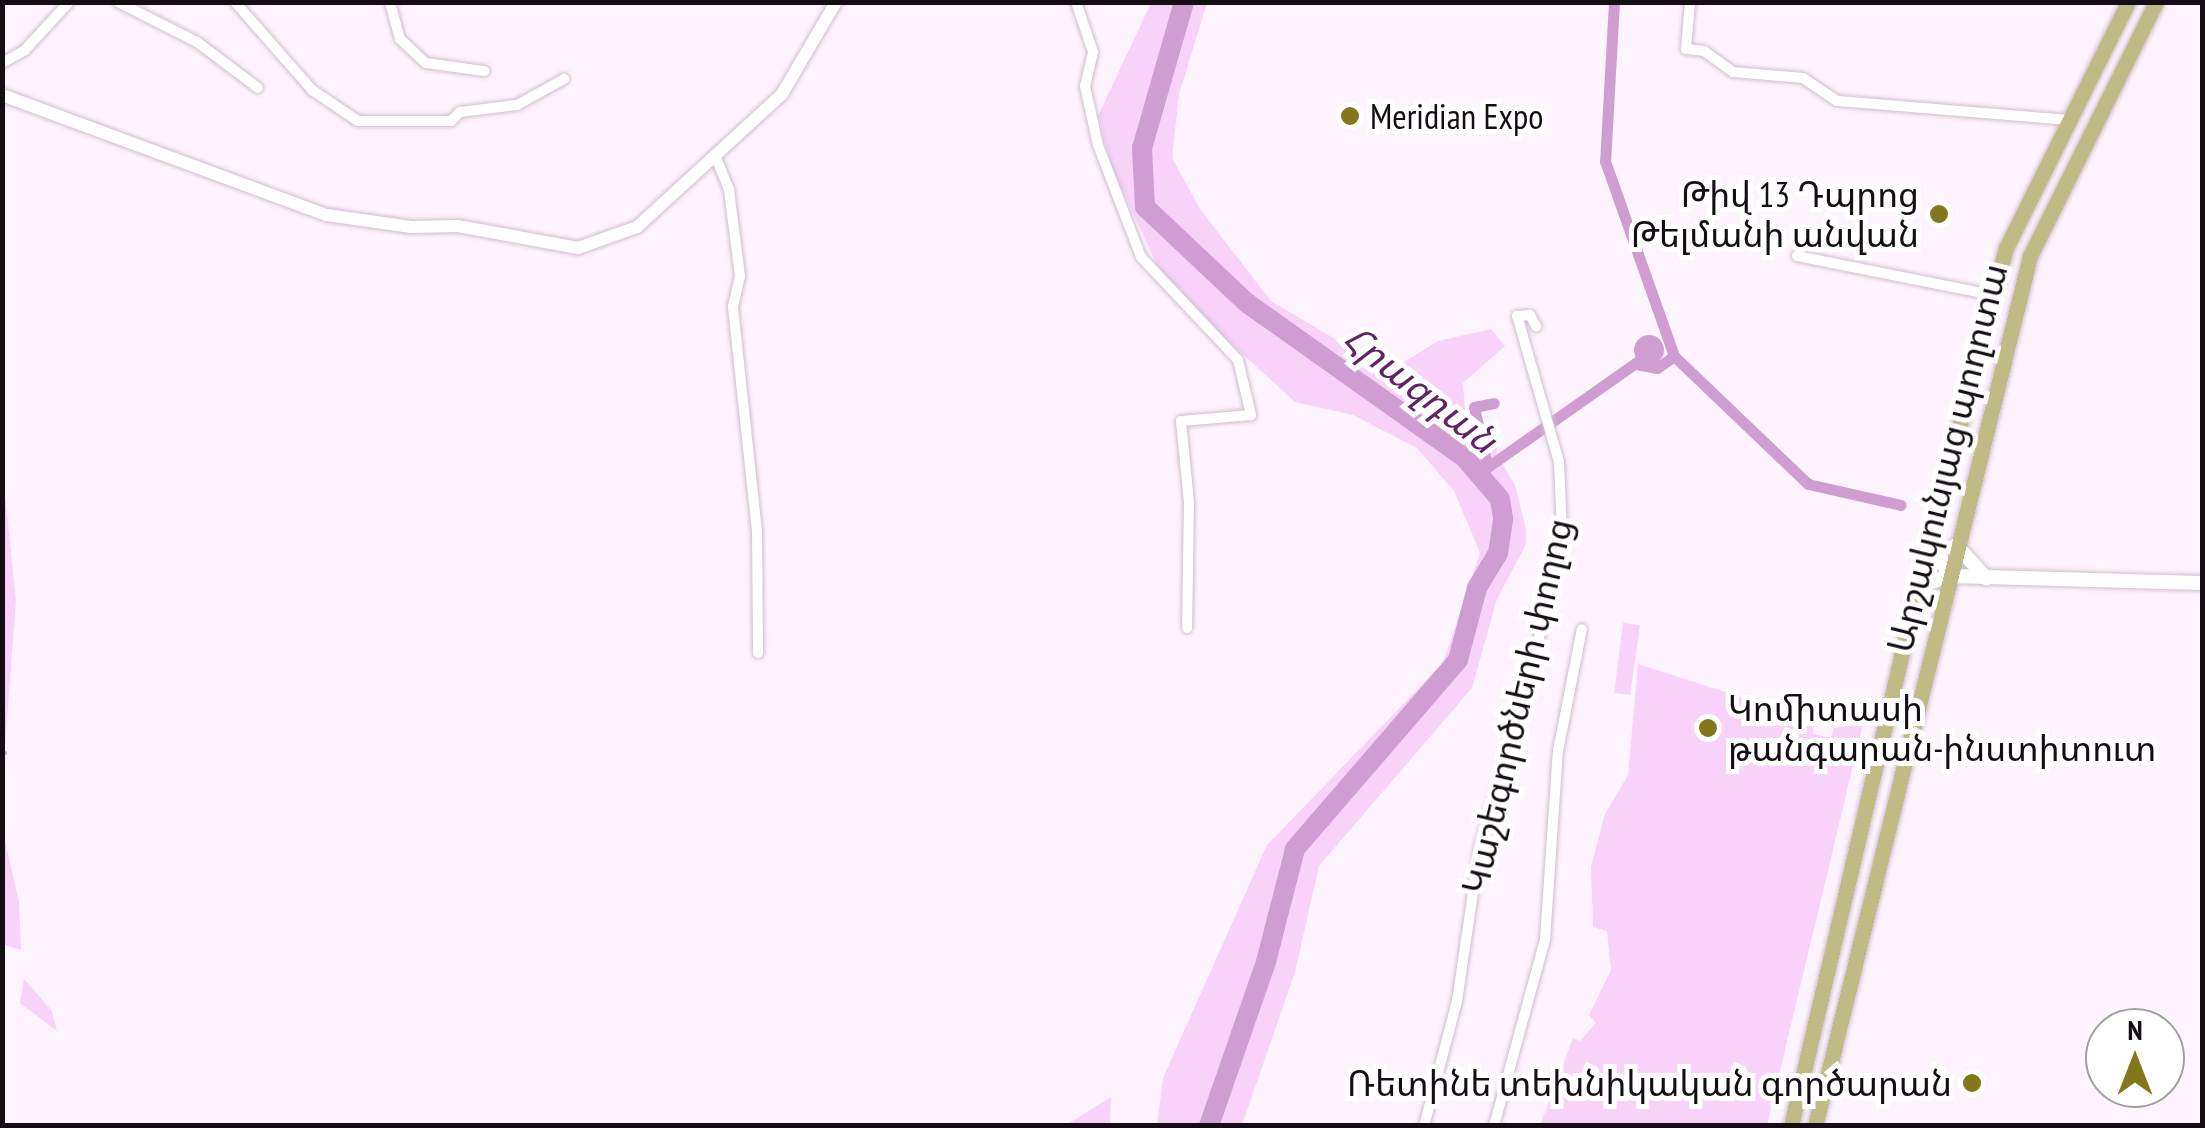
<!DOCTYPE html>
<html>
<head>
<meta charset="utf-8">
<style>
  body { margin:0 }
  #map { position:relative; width:2205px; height:1128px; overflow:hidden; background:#fef4ff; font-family:"PT Sans Narrow","Noto Sans Armenian",sans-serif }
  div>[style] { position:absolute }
  .green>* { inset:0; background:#f9d2fa }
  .water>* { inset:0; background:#cf9dd1 }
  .round { border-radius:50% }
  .stream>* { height:4px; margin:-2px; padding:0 2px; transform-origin:2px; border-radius:2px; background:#cf9dd1 }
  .canal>* { height:11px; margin:-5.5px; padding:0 5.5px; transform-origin:5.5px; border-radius:5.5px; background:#cf9dd1 }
  .river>* { height:20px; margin:-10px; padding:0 10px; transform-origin:10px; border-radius:10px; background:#cf9dd1 }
  .roads { filter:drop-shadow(0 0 2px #cebece) drop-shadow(0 0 2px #cebece) }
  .minor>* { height:10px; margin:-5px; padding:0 5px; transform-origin:5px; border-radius:5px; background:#fff }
  .tertiary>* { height:12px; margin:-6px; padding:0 6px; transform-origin:6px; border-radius:6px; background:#fff }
  .secondary>* { height:14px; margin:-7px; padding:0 7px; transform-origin:7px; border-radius:7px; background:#fff }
  .primary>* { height:15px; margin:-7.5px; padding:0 7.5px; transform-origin:7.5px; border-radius:7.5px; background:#c0ba85 }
  .dots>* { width:28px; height:28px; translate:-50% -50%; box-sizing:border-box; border:5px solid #fff; border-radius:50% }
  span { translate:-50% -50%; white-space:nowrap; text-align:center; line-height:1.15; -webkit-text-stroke:10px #fff; paint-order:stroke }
  .poi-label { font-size:35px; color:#140e14 }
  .left { translate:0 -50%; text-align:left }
  .right { translate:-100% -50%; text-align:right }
  .street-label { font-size:35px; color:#140e14 }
  .water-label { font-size:38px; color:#602464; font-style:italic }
  .frame { position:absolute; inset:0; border:5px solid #140e14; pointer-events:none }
  .north { position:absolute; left:2085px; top:1008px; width:100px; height:100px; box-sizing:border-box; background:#fff; border:2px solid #a19fa1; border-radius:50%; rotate:0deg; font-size:28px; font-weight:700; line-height:40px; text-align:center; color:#140e14 }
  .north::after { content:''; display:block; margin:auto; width:35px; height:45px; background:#82771b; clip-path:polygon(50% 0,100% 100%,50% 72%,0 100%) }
</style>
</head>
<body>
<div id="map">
  <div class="green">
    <i style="clip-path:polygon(1151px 3px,1207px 3px,1179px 94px,1172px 158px,1200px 209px,1271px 301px,1389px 371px,1438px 341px,1491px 329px,1505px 346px,1463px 383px,1465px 411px,1500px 441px,1496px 453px,1515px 485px,1526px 530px,1526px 544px,1497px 599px,1472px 688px,1319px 866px,1295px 972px,1242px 1125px,1157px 1125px,1163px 1078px,1267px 845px,1443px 663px,1480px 553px,1454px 491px,1417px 448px,1353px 415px,1295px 402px,1201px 316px,1157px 265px,1112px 168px,1098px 116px)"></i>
    <i style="clip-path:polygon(2px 465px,16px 601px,3px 772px,2px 771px)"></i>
    <i style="clip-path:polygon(1623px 623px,1640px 625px,1630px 695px,1614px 693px)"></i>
    <i style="clip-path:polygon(1638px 664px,1785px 711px,1788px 720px,1814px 725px,1813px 734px,1831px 738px,1834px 728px,1863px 724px,1767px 1125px,1540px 1125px,1573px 1038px,1580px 1041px,1596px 1023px,1589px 1015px,1611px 970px,1607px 931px,1593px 927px,1591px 867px,1605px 814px,1628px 775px)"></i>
    <i style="clip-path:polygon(3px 832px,19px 902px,21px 950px,3px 944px)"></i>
    <i style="clip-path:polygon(24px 979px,52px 1011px,57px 1031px,20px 1003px)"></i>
    <i style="clip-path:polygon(1111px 1097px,1110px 1125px,1066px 1125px)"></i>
  </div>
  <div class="water">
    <i class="round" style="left:1634px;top:335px;width:30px;height:30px"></i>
  </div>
  <div class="stream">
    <i style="left:2px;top:753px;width:3px"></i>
  </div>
  <div class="canal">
    <i style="left:1614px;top:2px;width:159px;rotate:93.2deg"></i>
    <i style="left:1605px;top:161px;width:207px;rotate:70.5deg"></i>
    <i style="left:1674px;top:356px;width:185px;rotate:43.7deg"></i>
    <i style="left:1808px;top:484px;width:95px;rotate:12.7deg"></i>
    <i style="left:1636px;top:364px;width:21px;rotate:11deg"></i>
    <i style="left:1657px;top:368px;width:21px;rotate:-35deg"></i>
    <i style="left:1487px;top:466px;width:60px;rotate:-102.4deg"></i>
    <i style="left:1474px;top:407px;width:20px;rotate:-11deg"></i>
    <i style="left:1479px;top:473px;width:210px;rotate:-35.1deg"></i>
  </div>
  <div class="river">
    <i style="left:1184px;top:2px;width:152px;rotate:106deg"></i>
    <i style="left:1142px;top:148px;width:59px;rotate:87.1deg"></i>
    <i style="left:1145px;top:207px;width:140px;rotate:43.3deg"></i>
    <i style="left:1247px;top:303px;width:266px;rotate:35.4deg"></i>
    <i style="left:1464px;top:457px;width:55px;rotate:49.4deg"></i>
    <i style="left:1500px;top:499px;width:20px;rotate:81deg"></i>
    <i style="left:1503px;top:519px;width:34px;rotate:98deg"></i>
    <i style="left:1498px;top:553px;width:41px;rotate:121deg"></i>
    <i style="left:1477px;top:588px;width:74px;rotate:104.8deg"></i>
    <i style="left:1458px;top:660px;width:250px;rotate:130.8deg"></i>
    <i style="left:1295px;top:849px;width:117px;rotate:104.4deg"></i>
    <i style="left:1266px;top:962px;width:174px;rotate:109.2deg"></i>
  </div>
  <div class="roads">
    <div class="minor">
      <i style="left:118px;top:2px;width:89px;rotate:26.9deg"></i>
      <i style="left:197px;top:42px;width:76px;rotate:37deg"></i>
      <i style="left:235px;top:2px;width:117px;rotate:48.8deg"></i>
      <i style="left:312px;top:90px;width:55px;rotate:34deg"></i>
      <i style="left:358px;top:121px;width:93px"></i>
      <i style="left:451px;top:121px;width:13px;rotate:-45deg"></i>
      <i style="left:460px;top:112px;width:57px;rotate:-7deg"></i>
      <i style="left:517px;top:105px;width:54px;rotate:-29deg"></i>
      <i style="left:390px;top:2px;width:38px;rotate:75deg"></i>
      <i style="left:400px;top:39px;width:35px;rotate:43deg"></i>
      <i style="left:426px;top:63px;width:59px;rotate:7.9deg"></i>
      <i style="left:1076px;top:2px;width:53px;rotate:71.2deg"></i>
      <i style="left:1093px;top:52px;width:35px;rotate:103deg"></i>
      <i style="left:1085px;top:86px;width:60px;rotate:77.6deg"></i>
      <i style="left:1098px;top:145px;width:120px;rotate:69deg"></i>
      <i style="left:1141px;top:257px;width:141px;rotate:46.7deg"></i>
      <i style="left:1238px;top:360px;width:57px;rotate:76.7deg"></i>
      <i style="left:1251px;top:415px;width:70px;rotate:175.1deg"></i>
      <i style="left:1181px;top:421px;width:81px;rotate:84.4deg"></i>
      <i style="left:1189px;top:502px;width:126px;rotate:90.9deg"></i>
      <i style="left:1690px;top:2px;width:47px;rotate:94.9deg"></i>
      <i style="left:1686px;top:49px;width:18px;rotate:6deg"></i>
      <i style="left:1704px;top:51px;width:36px;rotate:36deg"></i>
      <i style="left:1733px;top:72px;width:70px;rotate:4.9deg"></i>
      <i style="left:1803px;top:78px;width:41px;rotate:34.1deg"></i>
      <i style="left:1837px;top:101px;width:234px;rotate:4.7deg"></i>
      <i style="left:2px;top:63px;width:26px;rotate:-29deg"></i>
      <i style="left:25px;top:50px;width:65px;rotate:-47.5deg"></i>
      <i style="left:715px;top:155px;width:38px;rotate:68deg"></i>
      <i style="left:729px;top:190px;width:87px;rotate:82.7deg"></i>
      <i style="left:740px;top:276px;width:32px;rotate:103deg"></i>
      <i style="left:733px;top:307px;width:224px;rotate:83.9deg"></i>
      <i style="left:757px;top:530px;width:123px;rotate:89.5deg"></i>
      <i style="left:1797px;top:256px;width:200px;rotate:11.3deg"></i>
      <i style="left:1424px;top:1126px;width:129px;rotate:-75.2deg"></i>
      <i style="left:1457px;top:1001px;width:157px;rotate:-81.6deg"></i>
      <i style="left:1480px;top:846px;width:188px;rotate:-73.6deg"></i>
      <i style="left:1533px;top:666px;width:137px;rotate:-77.8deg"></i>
      <i style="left:1562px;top:532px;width:70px;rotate:-92.5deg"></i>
      <i style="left:1559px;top:462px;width:152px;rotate:-106deg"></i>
      <i style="left:1517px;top:316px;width:13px;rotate:-4deg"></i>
      <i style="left:1530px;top:315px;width:13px;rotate:61deg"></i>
      <i style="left:1494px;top:1126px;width:193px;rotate:-74.7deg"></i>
      <i style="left:1545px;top:940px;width:189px;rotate:-86.1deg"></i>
      <i style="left:1558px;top:751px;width:124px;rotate:-78.9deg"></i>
    </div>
    <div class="tertiary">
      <i style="left:2px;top:95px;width:346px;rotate:20.3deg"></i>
      <i style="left:327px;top:215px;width:85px;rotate:8.1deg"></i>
      <i style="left:411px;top:227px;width:47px;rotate:-1.2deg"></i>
      <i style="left:458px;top:226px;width:122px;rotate:10.4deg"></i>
      <i style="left:578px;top:248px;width:63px;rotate:-19.6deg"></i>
      <i style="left:637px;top:227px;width:197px;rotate:-42.5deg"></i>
      <i style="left:782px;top:94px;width:107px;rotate:-59.6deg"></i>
    </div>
    <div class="secondary">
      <i style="left:1932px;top:538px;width:42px;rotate:65.9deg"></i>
      <i style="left:1956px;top:545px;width:45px;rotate:47.7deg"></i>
      <i style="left:1917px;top:597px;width:18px;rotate:-52deg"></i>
      <i style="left:1928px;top:583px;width:22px;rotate:-18deg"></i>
      <i style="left:1949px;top:576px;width:253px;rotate:1.6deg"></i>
    </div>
    <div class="primary">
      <i style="left:1791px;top:1126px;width:552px;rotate:-76.8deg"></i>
      <i style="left:1917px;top:589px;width:352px;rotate:-75.4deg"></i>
      <i style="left:2006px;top:248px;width:275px;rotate:-63.6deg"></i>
      <i style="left:1815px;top:1126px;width:896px;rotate:-76.12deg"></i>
      <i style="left:2030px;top:256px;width:284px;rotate:-63.6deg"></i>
    </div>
  </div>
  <div class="dots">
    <i style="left:1350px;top:116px;background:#82771b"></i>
    <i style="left:1939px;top:214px;background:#82771b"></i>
    <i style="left:1708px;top:728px;background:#82771b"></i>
    <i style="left:1972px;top:1083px;background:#82771b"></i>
  </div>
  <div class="poi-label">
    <span class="left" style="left:1370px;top:116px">Meridian Expo</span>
    <span class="right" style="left:1919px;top:214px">Թիվ 13 Դպրոց<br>Թելմանի անվան</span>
    <span class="left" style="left:1728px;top:728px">Կոմիտասի<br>թանգարան-ինստիտուտ</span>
    <span class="right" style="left:1952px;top:1083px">Ռետինե տեխնիկական գործարան</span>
  </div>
  <div class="street-label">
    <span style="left:1947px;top:458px;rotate:-76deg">Արշակունյաց պողոտա</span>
    <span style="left:1517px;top:706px;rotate:-77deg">Կաշեգործների փողոց</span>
  </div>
  <div class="water-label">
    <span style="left:1421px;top:388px;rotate:38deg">Հրազդան</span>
  </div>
  <div class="frame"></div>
  <div class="north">N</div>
</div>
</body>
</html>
